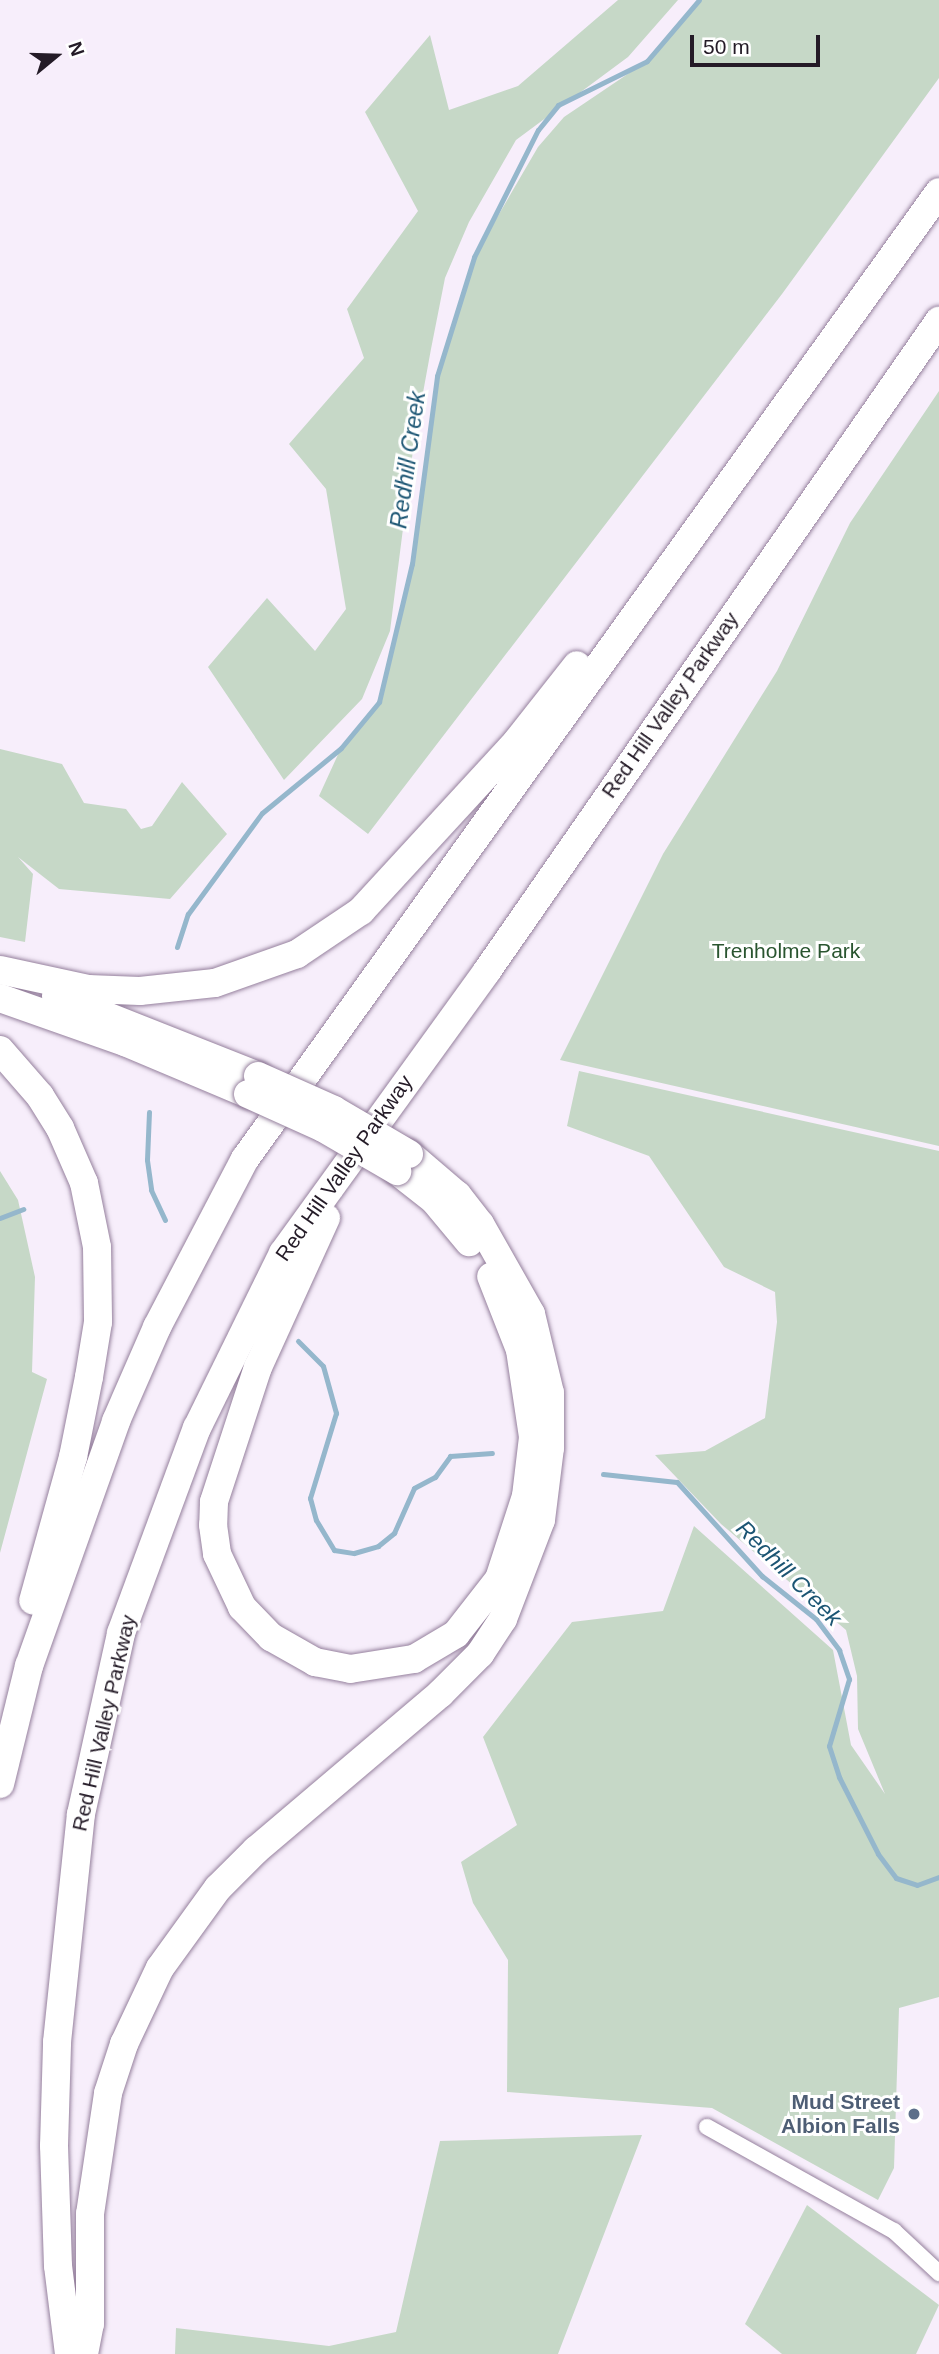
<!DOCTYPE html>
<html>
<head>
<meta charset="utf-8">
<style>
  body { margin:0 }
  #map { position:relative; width:939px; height:2354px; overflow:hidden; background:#f7eefb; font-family:Helvetica,sans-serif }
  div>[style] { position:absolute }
  .green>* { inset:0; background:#c6d8c7 }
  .stream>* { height:5px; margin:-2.5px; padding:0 2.5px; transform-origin:2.5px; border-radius:2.5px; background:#95b7cc }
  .roads { filter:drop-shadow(0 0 2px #95809d) drop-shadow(0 0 2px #95809d) }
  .minor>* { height:16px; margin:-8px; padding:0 8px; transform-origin:8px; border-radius:8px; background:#fff }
  .motorway>* { height:28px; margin:-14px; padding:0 14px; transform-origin:14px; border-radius:14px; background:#fff }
  .bridges { filter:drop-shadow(0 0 2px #95809d) drop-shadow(0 0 2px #95809d) }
  .motorway-bridge>* { height:28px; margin:-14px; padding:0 14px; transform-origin:14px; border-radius:14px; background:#fff }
  .dots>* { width:19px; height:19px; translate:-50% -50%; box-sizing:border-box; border:4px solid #fff; border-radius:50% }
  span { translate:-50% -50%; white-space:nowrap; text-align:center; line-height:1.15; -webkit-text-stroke:6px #fff; paint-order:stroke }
  .street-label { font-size:21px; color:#241b27 }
  .park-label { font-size:21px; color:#2a5530 }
  .service-label { font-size:21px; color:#4e5e75; font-weight:700 }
  .right { translate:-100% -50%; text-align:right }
  .water-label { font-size:23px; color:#1b5573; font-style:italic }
  .north { position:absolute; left:21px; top:21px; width:70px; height:70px; -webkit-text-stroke:5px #fff; paint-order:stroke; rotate:71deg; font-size:19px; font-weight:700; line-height:28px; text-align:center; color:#241b27 }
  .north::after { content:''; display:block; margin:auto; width:24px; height:32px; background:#241b27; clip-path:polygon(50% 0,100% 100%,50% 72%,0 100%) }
  .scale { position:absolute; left:690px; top:35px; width:130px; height:32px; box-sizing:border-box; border:4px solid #241b27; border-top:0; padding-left:9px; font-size:21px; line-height:24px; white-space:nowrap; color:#241b27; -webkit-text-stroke:5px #fff; paint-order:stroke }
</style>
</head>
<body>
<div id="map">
  <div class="green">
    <i style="clip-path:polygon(618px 0,678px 0,628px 57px,516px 140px,469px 222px,445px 278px,431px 349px,414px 442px,390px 631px,362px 699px,284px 780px,208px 667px,267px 598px,315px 651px,346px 609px,326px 489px,289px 444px,364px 358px,347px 309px,418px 211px,365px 112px,430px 35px,449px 110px,518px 86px)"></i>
    <i style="clip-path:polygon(699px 0,939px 0,939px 78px,782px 294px,368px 834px,319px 796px,341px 748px,379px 702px,412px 564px,437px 376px,474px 257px,538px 147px,564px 117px,647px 61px)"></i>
    <i style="clip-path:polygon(939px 391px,939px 1146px,560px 1060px,663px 854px,777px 671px,850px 523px)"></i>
    <i style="clip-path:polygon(0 749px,62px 764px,84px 803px,126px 809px,141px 829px,152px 826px,182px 782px,227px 834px,170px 899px,59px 889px,18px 857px,33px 874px,25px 942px,0 937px)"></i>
    <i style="clip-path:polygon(579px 1071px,939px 1151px,939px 1997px,899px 2008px,894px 2168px,878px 2200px,712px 2108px,507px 2092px,508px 1960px,473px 1903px,461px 1862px,517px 1825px,483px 1737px,572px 1622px,663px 1611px,694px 1526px,833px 1650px,851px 1745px,885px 1794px,858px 1729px,857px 1676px,846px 1630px,721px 1524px,655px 1455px,705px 1451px,765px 1418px,777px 1322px,775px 1292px,724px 1267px,649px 1156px,567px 1126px)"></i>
    <i style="clip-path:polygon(0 1171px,18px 1200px,35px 1277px,32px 1372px,47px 1379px,0 1553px)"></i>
    <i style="clip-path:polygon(642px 2135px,558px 2354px,175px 2354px,176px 2328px,329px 2346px,396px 2332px,440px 2141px)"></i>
    <i style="clip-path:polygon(807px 2205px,939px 2305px,916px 2354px,782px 2354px,745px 2324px)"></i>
  </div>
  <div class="stream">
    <i style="left:177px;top:947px;width:35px;rotate:-72deg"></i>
    <i style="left:188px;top:914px;width:125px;rotate:-53.8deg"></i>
    <i style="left:262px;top:813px;width:102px;rotate:-39.4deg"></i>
    <i style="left:341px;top:748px;width:60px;rotate:-50.4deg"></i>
    <i style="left:379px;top:702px;width:142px;rotate:-76.6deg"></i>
    <i style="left:412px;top:564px;width:190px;rotate:-82.4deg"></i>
    <i style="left:437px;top:376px;width:125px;rotate:-72.7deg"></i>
    <i style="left:474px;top:257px;width:142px;rotate:-63.3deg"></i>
    <i style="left:538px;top:130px;width:32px;rotate:-51deg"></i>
    <i style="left:558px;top:105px;width:99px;rotate:-26.3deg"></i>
    <i style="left:647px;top:61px;width:80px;rotate:-49.6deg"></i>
    <i style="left:149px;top:1112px;width:48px;rotate:92.4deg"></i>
    <i style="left:147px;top:1160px;width:30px;rotate:82deg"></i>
    <i style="left:151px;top:1190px;width:33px;rotate:65deg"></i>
    <i style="left:0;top:1218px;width:25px;rotate:-21deg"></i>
    <i style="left:298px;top:1341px;width:35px;rotate:45deg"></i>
    <i style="left:323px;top:1366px;width:49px;rotate:74.5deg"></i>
    <i style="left:336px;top:1413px;width:89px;rotate:107deg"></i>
    <i style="left:310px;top:1498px;width:23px;rotate:75deg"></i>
    <i style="left:316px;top:1520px;width:35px;rotate:59deg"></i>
    <i style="left:334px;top:1550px;width:20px;rotate:9deg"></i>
    <i style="left:354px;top:1553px;width:25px;rotate:-16deg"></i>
    <i style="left:378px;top:1546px;width:21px;rotate:-39deg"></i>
    <i style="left:394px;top:1533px;width:49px;rotate:-66deg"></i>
    <i style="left:414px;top:1488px;width:24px;rotate:-28deg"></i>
    <i style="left:435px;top:1477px;width:26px;rotate:-54deg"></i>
    <i style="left:450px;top:1456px;width:42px;rotate:-4.1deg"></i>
    <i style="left:603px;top:1474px;width:74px;rotate:6.2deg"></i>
    <i style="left:677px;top:1482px;width:127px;rotate:47.9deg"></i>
    <i style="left:762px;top:1576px;width:69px;rotate:38.5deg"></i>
    <i style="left:816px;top:1619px;width:39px;rotate:53deg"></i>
    <i style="left:839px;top:1650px;width:31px;rotate:71deg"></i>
    <i style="left:849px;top:1679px;width:70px;rotate:106.6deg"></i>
    <i style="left:829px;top:1746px;width:33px;rotate:72deg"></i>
    <i style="left:839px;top:1777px;width:86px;rotate:63.1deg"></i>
    <i style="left:878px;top:1854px;width:30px;rotate:53deg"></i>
    <i style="left:896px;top:1878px;width:22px;rotate:18deg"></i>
    <i style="left:917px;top:1885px;width:23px;rotate:-20deg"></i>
  </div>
  <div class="roads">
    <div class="minor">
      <i style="left:707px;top:2127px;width:214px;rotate:29.1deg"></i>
      <i style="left:894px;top:2231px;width:62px;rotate:43deg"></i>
    </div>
    <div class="motorway">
      <i style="left:0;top:970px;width:90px;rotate:12.2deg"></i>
      <i style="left:88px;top:989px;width:52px;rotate:2.2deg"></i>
      <i style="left:140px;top:991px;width:75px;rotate:-6.1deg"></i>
      <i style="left:215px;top:983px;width:87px;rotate:-19.5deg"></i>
      <i style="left:297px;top:954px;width:77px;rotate:-33.9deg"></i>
      <i style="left:361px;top:911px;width:232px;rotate:-47.4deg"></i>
      <i style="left:518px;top:740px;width:95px;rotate:-51.8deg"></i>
      <i style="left:56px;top:996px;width:217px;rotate:21.6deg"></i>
      <i style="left:0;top:998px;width:133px;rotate:19.4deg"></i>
      <i style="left:125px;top:1042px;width:134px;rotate:22.9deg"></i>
      <i style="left:0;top:1050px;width:61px;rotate:49deg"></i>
      <i style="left:40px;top:1096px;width:38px;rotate:58deg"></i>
      <i style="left:60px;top:1128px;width:60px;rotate:66.4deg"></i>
      <i style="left:84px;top:1183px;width:65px;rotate:78.5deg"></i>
      <i style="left:97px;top:1247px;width:75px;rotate:89.2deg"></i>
      <i style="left:98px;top:1322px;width:56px;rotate:99.3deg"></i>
      <i style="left:89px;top:1377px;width:82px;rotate:101.3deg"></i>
      <i style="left:73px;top:1457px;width:149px;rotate:105.5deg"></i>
      <i style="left:397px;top:1171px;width:47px;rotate:38.1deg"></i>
      <i style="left:434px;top:1200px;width:55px;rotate:50.2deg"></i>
      <i style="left:326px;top:1218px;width:164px;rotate:114.5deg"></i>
      <i style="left:258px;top:1367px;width:142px;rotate:108.1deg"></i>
      <i style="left:214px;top:1502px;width:23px;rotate:92deg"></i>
      <i style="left:213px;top:1525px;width:29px;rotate:82deg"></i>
      <i style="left:217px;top:1554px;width:59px;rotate:64.7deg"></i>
      <i style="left:242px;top:1607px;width:42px;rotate:46deg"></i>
      <i style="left:271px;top:1637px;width:51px;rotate:29.6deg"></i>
      <i style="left:315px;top:1662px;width:36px;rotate:11deg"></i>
      <i style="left:350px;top:1669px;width:65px;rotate:-8.9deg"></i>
      <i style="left:414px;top:1659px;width:49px;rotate:-30.8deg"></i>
      <i style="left:456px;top:1634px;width:70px;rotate:-52deg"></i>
      <i style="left:499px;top:1579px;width:87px;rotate:-72deg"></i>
      <i style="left:526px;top:1496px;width:59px;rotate:-83.2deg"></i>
      <i style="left:533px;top:1437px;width:88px;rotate:-98.5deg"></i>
      <i style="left:520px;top:1350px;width:79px;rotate:-111.4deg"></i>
      <i style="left:0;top:1784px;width:122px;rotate:-76.2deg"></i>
      <i style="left:29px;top:1666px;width:260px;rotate:-70.4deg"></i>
      <i style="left:116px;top:1421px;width:103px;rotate:-66.4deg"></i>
      <i style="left:157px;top:1327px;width:190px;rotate:-62.4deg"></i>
      <i style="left:245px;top:1159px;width:1190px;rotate:-54.33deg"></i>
      <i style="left:69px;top:2354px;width:89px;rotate:-97.1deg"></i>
      <i style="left:58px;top:2266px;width:120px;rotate:-91.9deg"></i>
      <i style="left:54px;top:2146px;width:104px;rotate:-88.3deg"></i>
      <i style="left:57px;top:2042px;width:229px;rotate:-84deg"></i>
      <i style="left:81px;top:1814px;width:185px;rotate:-77.5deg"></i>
      <i style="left:121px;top:1633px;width:219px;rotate:-69.7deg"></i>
      <i style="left:197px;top:1428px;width:195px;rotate:-63.8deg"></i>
      <i style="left:283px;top:1253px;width:348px;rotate:-54.1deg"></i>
      <i style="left:487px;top:971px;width:792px;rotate:-55.19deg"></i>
      <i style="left:84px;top:2354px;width:31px;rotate:-79deg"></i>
      <i style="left:90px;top:2324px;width:110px;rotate:-90deg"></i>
      <i style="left:90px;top:2214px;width:122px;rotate:-81.5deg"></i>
      <i style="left:108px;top:2093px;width:52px;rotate:-71.9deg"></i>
      <i style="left:124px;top:2044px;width:84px;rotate:-64.7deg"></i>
      <i style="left:160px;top:1968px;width:99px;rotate:-54.1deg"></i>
      <i style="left:218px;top:1888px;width:54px;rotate:-45deg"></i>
      <i style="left:256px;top:1850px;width:241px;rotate:-40.3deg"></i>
      <i style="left:440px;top:1694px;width:57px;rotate:-45deg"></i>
      <i style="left:480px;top:1654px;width:42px;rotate:-56.7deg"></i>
      <i style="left:503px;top:1619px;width:106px;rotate:-69deg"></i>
      <i style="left:541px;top:1520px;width:73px;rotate:-82.9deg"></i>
      <i style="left:550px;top:1448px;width:55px;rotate:-90deg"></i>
      <i style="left:550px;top:1393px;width:81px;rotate:-103.5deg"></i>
      <i style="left:531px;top:1314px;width:103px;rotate:-119.5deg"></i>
      <i style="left:480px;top:1224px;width:37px;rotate:-128deg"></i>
      <i style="left:457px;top:1195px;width:63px;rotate:-139.5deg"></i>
    </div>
  </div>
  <div class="bridges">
    <div class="motorway-bridge">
      <i style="left:258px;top:1076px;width:83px;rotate:24.1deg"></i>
      <i style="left:334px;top:1110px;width:87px;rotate:30.4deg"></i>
      <i style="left:248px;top:1094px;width:82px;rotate:24.4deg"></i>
      <i style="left:323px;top:1128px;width:86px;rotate:30.2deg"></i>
    </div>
  </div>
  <div class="dots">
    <i style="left:914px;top:2114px;background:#5c6f8a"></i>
  </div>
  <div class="street-label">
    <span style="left:670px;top:705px;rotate:-55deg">Red Hill Valley Parkway</span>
    <span style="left:344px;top:1168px;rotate:-55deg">Red Hill Valley Parkway</span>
    <span style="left:104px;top:1723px;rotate:-77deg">Red Hill Valley Parkway</span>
  </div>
  <div class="park-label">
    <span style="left:786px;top:951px">Trenholme Park</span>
  </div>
  <div class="service-label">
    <span class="right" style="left:900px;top:2114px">Mud Street<br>Albion Falls</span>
  </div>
  <div class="water-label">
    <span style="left:408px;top:460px;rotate:-82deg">Redhill Creek</span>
    <span style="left:789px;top:1573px;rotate:45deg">Redhill Creek</span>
  </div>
  <div class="north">N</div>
  <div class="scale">50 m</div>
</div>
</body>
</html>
